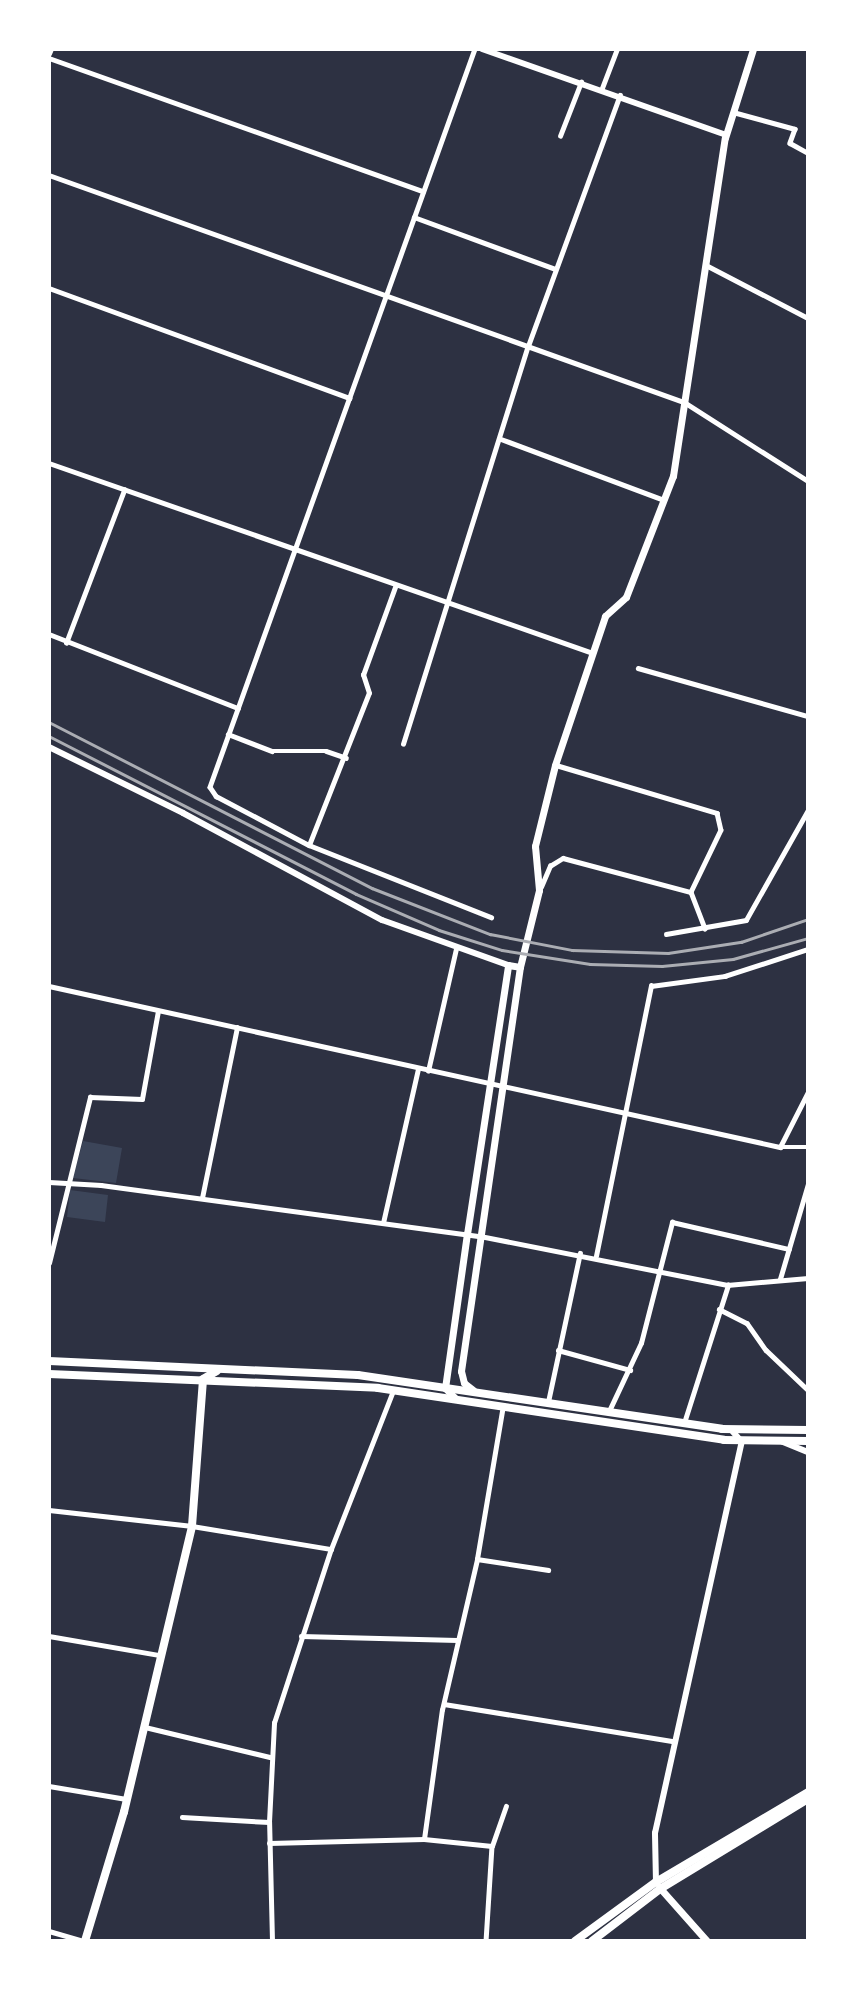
<!DOCTYPE html>
<html>
<head>
<meta charset="utf-8">
<style>
  body { margin:0 }
  #map { position:relative; width:857px; height:1990px; overflow:hidden; background:#2d3142; font-family:"PT Sans Narrow",sans-serif }
  div>[style] { position:absolute }
  .green>* { inset:0; background:#3c4559 }
  .minor>* { height:4.5px; margin:-2.25px; padding:0 2.25px; transform-origin:2.25px; border-radius:2.25px; background:#fff }
  .tertiary>* { height:6px; margin:-3px; padding:0 3px; transform-origin:3px; border-radius:3px; background:#fff }
  .secondary>* { height:7px; margin:-3.5px; padding:0 3.5px; transform-origin:3.5px; border-radius:3.5px; background:#fff }
  .primary>* { height:8px; margin:-4px; padding:0 4px; transform-origin:4px; border-radius:4px; background:#fff }
  .rail>* { height:2.5px; margin:-1.25px; padding:0 1.25px; transform-origin:1.25px; border-radius:1.25px; background:#abadb3 }
  span { translate:-50% -50%; white-space:nowrap; text-align:center; line-height:1.15; -webkit-text-stroke:7px #fff; paint-order:stroke }
  .frame { position:absolute; inset:0; border:51px solid #fff; pointer-events:none }
</style>
</head>
<body>
<div id="map">
  <div class="green">
    <i style="clip-path:polygon(83px 1141px,122px 1148px,116px 1183px,73px 1178px)"></i>
    <i style="clip-path:polygon(70px 1190px,108px 1195px,105px 1222px,67px 1217px)"></i>
  </div>
  <div class="minor">
    <i style="left:475px;top:49px;width:784px;rotate:109.75deg"></i>
    <i style="left:210px;top:787px;width:11px;rotate:56deg"></i>
    <i style="left:216px;top:796px;width:105px;rotate:27.8deg"></i>
    <i style="left:309px;top:845px;width:196px;rotate:21.6deg"></i>
    <i style="left:49px;top:58px;width:397px;rotate:19.6deg"></i>
    <i style="left:602px;top:88px;width:42px;rotate:-69deg"></i>
    <i style="left:733px;top:112px;width:64px;rotate:15.3deg"></i>
    <i style="left:795px;top:129px;width:15px;rotate:110deg"></i>
    <i style="left:790px;top:143px;width:21px;rotate:29deg"></i>
    <i style="left:560px;top:136px;width:58px;rotate:-68.7deg"></i>
    <i style="left:49px;top:175px;width:674px;rotate:19.67deg"></i>
    <i style="left:684px;top:402px;width:147px;rotate:32.5deg"></i>
    <i style="left:414px;top:217px;width:150px;rotate:20.2deg"></i>
    <i style="left:706px;top:265px;width:115px;rotate:27.5deg"></i>
    <i style="left:49px;top:288px;width:320px;rotate:20.1deg"></i>
    <i style="left:501px;top:439px;width:174px;rotate:20.5deg"></i>
    <i style="left:49px;top:463px;width:576px;rotate:19.25deg"></i>
    <i style="left:49px;top:634px;width:203px;rotate:21.4deg"></i>
    <i style="left:66px;top:643px;width:164px;rotate:-69.2deg"></i>
    <i style="left:638px;top:668px;width:177px;rotate:15.8deg"></i>
    <i style="left:228px;top:734px;width:47px;rotate:21.1deg"></i>
    <i style="left:272px;top:751px;width:54px"></i>
    <i style="left:326px;top:751px;width:21px;rotate:19deg"></i>
    <i style="left:403px;top:744px;width:417px;rotate:-72.6deg"></i>
    <i style="left:528px;top:346px;width:267px;rotate:-69.9deg"></i>
    <i style="left:556px;top:765px;width:168px;rotate:16.6deg"></i>
    <i style="left:717px;top:813px;width:17px;rotate:77deg"></i>
    <i style="left:721px;top:830px;width:69px;rotate:115.8deg"></i>
    <i style="left:691px;top:892px;width:39px;rotate:69deg"></i>
    <i style="left:309px;top:845px;width:163px;rotate:-68.5deg"></i>
    <i style="left:369px;top:693px;width:19px;rotate:-108deg"></i>
    <i style="left:363px;top:675px;width:94px;rotate:-70deg"></i>
    <i style="left:541px;top:887px;width:23px;rotate:-67deg"></i>
    <i style="left:550px;top:866px;width:15px;rotate:-32deg"></i>
    <i style="left:563px;top:858px;width:132px;rotate:14.9deg"></i>
    <i style="left:666px;top:934px;width:81px;rotate:-9.9deg"></i>
    <i style="left:746px;top:920px;width:126px;rotate:-60.6deg"></i>
    <i style="left:49px;top:986px;width:749px;rotate:12.42deg"></i>
    <i style="left:780px;top:1147px;width:28px"></i>
    <i style="left:428px;top:1071px;width:125px;rotate:-77.1deg"></i>
    <i style="left:780px;top:1147px;width:62px;rotate:-63deg"></i>
    <i style="left:49px;top:1182px;width:52px;rotate:3.3deg"></i>
    <i style="left:101px;top:1185px;width:382px;rotate:7.7deg"></i>
    <i style="left:480px;top:1236px;width:252px;rotate:11.2deg"></i>
    <i style="left:727px;top:1285px;width:81px;rotate:-4.9deg"></i>
    <i style="left:202px;top:1198px;width:174px;rotate:-78.4deg"></i>
    <i style="left:383px;top:1223px;width:158px;rotate:-77.2deg"></i>
    <i style="left:596px;top:1256px;width:276px;rotate:-78.5deg"></i>
    <i style="left:651px;top:986px;width:75px;rotate:-7.7deg"></i>
    <i style="left:725px;top:976px;width:87px;rotate:-18deg"></i>
    <i style="left:49px;top:1263px;width:171px;rotate:-76.1deg"></i>
    <i style="left:90px;top:1097px;width:52px;rotate:2.2deg"></i>
    <i style="left:142px;top:1099px;width:89px;rotate:-79.7deg"></i>
    <i style="left:780px;top:1279px;width:99px;rotate:-73.6deg"></i>
    <i style="left:719px;top:1309px;width:31px;rotate:27deg"></i>
    <i style="left:747px;top:1323px;width:33px;rotate:55deg"></i>
    <i style="left:766px;top:1350px;width:58px;rotate:43.6deg"></i>
    <i style="left:558px;top:1350px;width:75px;rotate:15.5deg"></i>
    <i style="left:548px;top:1402px;width:152px;rotate:-77.9deg"></i>
    <i style="left:609px;top:1411px;width:75px;rotate:-64.8deg"></i>
    <i style="left:641px;top:1343px;width:125px;rotate:-75.6deg"></i>
    <i style="left:672px;top:1222px;width:120px;rotate:13deg"></i>
    <i style="left:684px;top:1423px;width:145px;rotate:-72.3deg"></i>
    <i style="left:49px;top:1510px;width:144px;rotate:6.4deg"></i>
    <i style="left:192px;top:1526px;width:141px;rotate:9.4deg"></i>
    <i style="left:477px;top:1559px;width:72px;rotate:8.8deg"></i>
    <i style="left:49px;top:1636px;width:112px;rotate:9.8deg"></i>
    <i style="left:301px;top:1636px;width:156px;rotate:1.5deg"></i>
    <i style="left:444px;top:1704px;width:232px;rotate:9.2deg"></i>
    <i style="left:145px;top:1727px;width:129px;rotate:13.5deg"></i>
    <i style="left:49px;top:1786px;width:78px;rotate:9.6deg"></i>
    <i style="left:182px;top:1817px;width:87px;rotate:3.3deg"></i>
    <i style="left:424px;top:1839px;width:130px;rotate:-82.1deg"></i>
    <i style="left:442px;top:1710px;width:155px;rotate:-76.9deg"></i>
    <i style="left:477px;top:1559px;width:155px;rotate:-80.4deg"></i>
    <i style="left:269px;top:1843px;width:155px;rotate:-1.5deg"></i>
    <i style="left:424px;top:1839px;width:68px;rotate:5.9deg"></i>
    <i style="left:492px;top:1846px;width:95px;rotate:93.6deg"></i>
    <i style="left:492px;top:1846px;width:42px;rotate:-70.7deg"></i>
    <i style="left:49px;top:1931px;width:37px;rotate:16deg"></i>
    <i style="left:272px;top:1941px;width:119px;rotate:-91.4deg"></i>
    <i style="left:269px;top:1822px;width:99px;rotate:-87.1deg"></i>
    <i style="left:274px;top:1723px;width:183px;rotate:-71.9deg"></i>
    <i style="left:331px;top:1549px;width:170px;rotate:-68.6deg"></i>
  </div>
  <div class="tertiary">
    <i style="left:482px;top:49px;width:259px;rotate:19.4deg"></i>
    <i style="left:49px;top:54px;width:5px;rotate:-68deg"></i>
    <i style="left:49px;top:747px;width:149px;rotate:26.2deg"></i>
    <i style="left:183px;top:813px;width:226px;rotate:28.3deg"></i>
    <i style="left:382px;top:920px;width:134px;rotate:19.7deg"></i>
    <i style="left:783px;top:1442px;width:27px;rotate:22deg"></i>
    <i style="left:656px;top:1882px;width:49px;rotate:-91.2deg"></i>
    <i style="left:655px;top:1833px;width:401px;rotate:-77.5deg"></i>
    <i style="left:742px;top:1442px;width:15px;rotate:-132deg"></i>
  </div>
  <div class="secondary">
    <i style="left:473px;top:1390px;width:11px;rotate:-142deg"></i>
    <i style="left:464px;top:1383px;width:12px;rotate:-104deg"></i>
    <i style="left:461px;top:1371px;width:408px;rotate:-81.7deg"></i>
    <i style="left:520px;top:967px;width:79px;rotate:-76.1deg"></i>
    <i style="left:539px;top:890px;width:44px;rotate:-95.2deg"></i>
    <i style="left:535px;top:846px;width:83px;rotate:-76.1deg"></i>
    <i style="left:555px;top:765px;width:157px;rotate:-71.4deg"></i>
    <i style="left:605px;top:616px;width:28px;rotate:-42deg"></i>
    <i style="left:626px;top:597px;width:130px;rotate:-68.8deg"></i>
    <i style="left:673px;top:476px;width:342px;rotate:-81.3deg"></i>
    <i style="left:725px;top:138px;width:93px;rotate:-72.5deg"></i>
    <i style="left:455px;top:1398px;width:14px;rotate:-135deg"></i>
    <i style="left:445px;top:1388px;width:156px;rotate:-81.9deg"></i>
    <i style="left:467px;top:1234px;width:272px;rotate:-81.3deg"></i>
    <i style="left:508px;top:965px;width:12px;rotate:9deg"></i>
    <i style="left:659px;top:1887px;width:72px;rotate:48.4deg"></i>
  </div>
  <div class="primary">
    <i style="left:49px;top:1361px;width:309px;rotate:2.6deg"></i>
    <i style="left:358px;top:1375px;width:368px;rotate:8.4deg"></i>
    <i style="left:722px;top:1429px;width:86px;rotate:0.7deg"></i>
    <i style="left:49px;top:1374px;width:329px;rotate:2.4deg"></i>
    <i style="left:378px;top:1388px;width:350px;rotate:8.5deg"></i>
    <i style="left:724px;top:1440px;width:84px;rotate:0.7deg"></i>
    <i style="left:85px;top:1941px;width:135px;rotate:-73.2deg"></i>
    <i style="left:124px;top:1812px;width:294px;rotate:-76.6deg"></i>
    <i style="left:192px;top:1526px;width:147px;rotate:-85.7deg"></i>
    <i style="left:203px;top:1379px;width:16px;rotate:-30deg"></i>
    <i style="left:575px;top:1941px;width:100px;rotate:-36.1deg"></i>
    <i style="left:656px;top:1882px;width:177px;rotate:-30.6deg"></i>
    <i style="left:592px;top:1941px;width:86px;rotate:-37.4deg"></i>
    <i style="left:660px;top:1889px;width:173px;rotate:-31.3deg"></i>
  </div>
  <div class="rail">
    <i style="left:49px;top:722px;width:363px;rotate:27.2deg"></i>
    <i style="left:372px;top:888px;width:127px;rotate:21.3deg"></i>
    <i style="left:490px;top:934px;width:84px;rotate:11deg"></i>
    <i style="left:572px;top:950px;width:96px;rotate:1.8deg"></i>
    <i style="left:668px;top:953px;width:74px;rotate:-8.6deg"></i>
    <i style="left:741px;top:942px;width:71px;rotate:-18.9deg"></i>
    <i style="left:49px;top:736px;width:345px;rotate:27.2deg"></i>
    <i style="left:356px;top:894px;width:90px;rotate:23.4deg"></i>
    <i style="left:439px;top:930px;width:66px;rotate:17.6deg"></i>
    <i style="left:502px;top:950px;width:89px;rotate:9deg"></i>
    <i style="left:590px;top:964px;width:72px;rotate:1.6deg"></i>
    <i style="left:662px;top:966px;width:71px;rotate:-5.6deg"></i>
    <i style="left:733px;top:959px;width:78px;rotate:-15.6deg"></i>
  </div>
  <div class="frame"></div>
</div>
</body>
</html>
